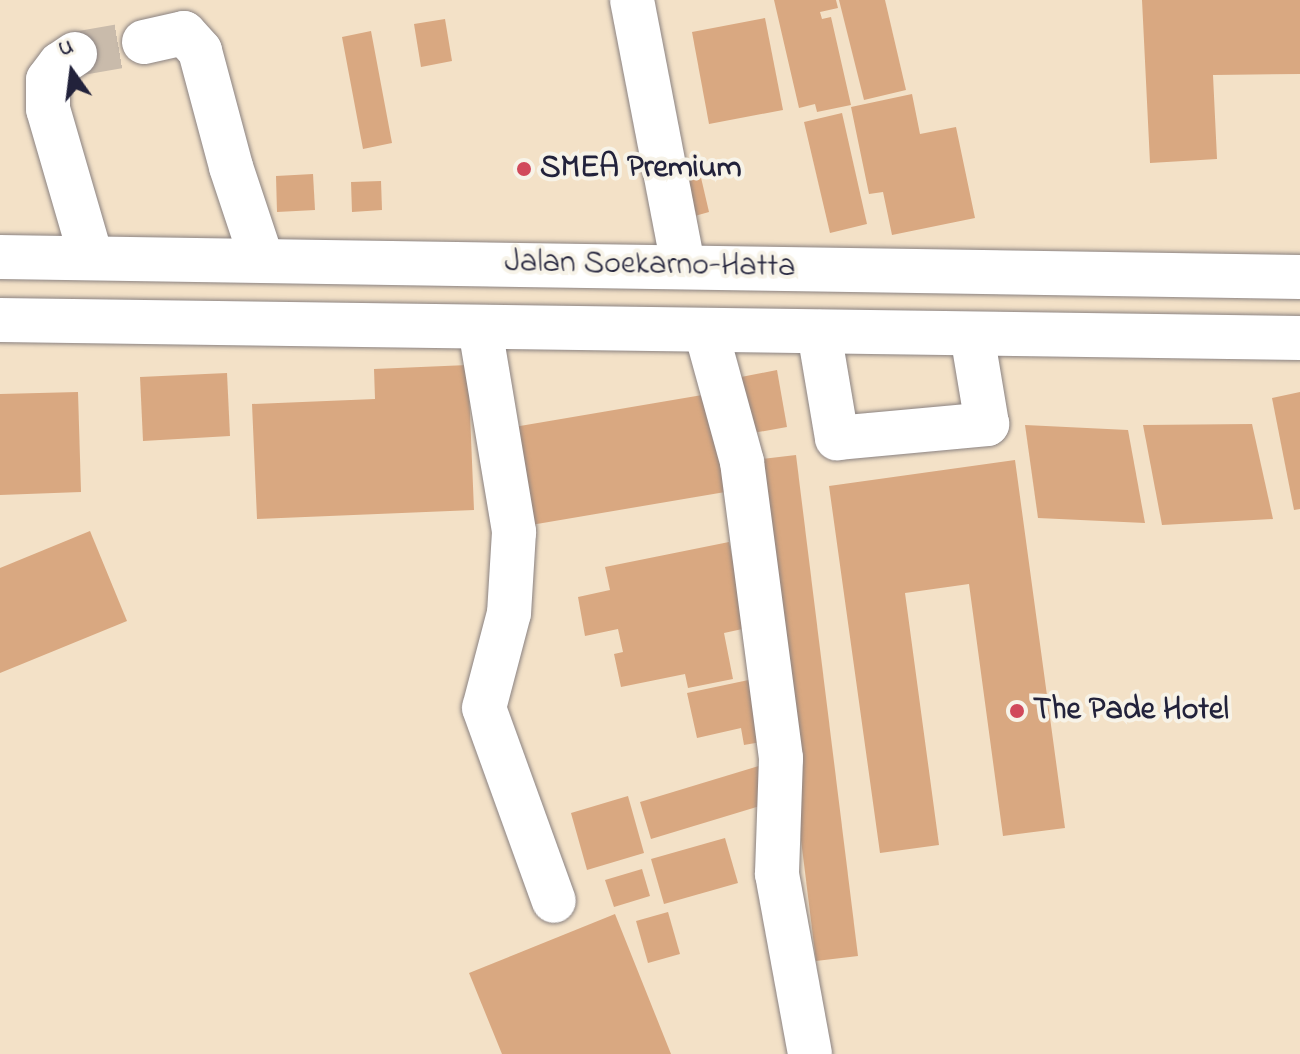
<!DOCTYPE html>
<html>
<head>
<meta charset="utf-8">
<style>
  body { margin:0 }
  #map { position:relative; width:1300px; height:1054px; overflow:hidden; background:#f3e1c7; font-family:"Indie Flower",sans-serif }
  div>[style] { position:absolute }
  .building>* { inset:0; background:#d9a881 }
  .minor-tunnel>* { height:44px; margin-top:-22px; transform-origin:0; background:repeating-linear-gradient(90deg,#c9bbab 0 44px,transparent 0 66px) }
  .roads { filter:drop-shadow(0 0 2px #8a8281) drop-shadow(0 0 2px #8a8281) }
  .minor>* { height:44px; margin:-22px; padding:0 22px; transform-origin:22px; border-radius:22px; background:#fff }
  .highway>* { height:44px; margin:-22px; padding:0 22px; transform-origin:22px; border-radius:22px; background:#fff }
  .dots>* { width:22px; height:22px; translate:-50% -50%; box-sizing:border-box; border:4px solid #f7f3e8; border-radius:50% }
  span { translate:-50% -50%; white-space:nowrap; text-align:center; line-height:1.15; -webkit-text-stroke:8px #f7f3e8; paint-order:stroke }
  .poi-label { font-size:32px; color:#22223b; font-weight:700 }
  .left { translate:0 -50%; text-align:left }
  .street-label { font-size:32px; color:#22223b }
  .north { position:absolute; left:32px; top:32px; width:80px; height:80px; -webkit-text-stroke:6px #f7f3e8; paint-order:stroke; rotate:346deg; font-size:22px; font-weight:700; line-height:32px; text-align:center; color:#22223b }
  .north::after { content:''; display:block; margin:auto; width:28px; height:36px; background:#22223b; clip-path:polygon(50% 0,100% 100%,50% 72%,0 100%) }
</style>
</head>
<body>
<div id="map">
  <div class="building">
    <i style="clip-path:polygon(774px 0,836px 0,838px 8px,820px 12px,822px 19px,831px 17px,851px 105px,817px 112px,815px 104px,799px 108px)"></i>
    <i style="clip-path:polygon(839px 0,885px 0,906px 90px,864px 100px)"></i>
    <i style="clip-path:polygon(1142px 0,1300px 0,1300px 74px,1213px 75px,1217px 159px,1150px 163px)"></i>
    <i style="clip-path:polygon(765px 18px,783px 110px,709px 124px,692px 32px)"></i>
    <i style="clip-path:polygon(445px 19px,452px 61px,421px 67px,414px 24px)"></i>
    <i style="clip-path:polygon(371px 31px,392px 143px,363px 149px,342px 37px)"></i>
    <i style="clip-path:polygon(912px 94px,920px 134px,956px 127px,975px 218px,892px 235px,883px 192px,869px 194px,851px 107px)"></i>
    <i style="clip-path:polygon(842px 113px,867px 224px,830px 233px,804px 122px)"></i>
    <i style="clip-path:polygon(699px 169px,709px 212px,684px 219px,672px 176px)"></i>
    <i style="clip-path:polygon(313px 174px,315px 210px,277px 212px,276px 176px)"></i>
    <i style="clip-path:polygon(381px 181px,382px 210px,352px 212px,351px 182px)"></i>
    <i style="clip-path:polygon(468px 365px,474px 510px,257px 519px,252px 404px,375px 399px,374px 369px)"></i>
    <i style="clip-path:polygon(777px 370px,787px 427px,747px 434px,736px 378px)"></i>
    <i style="clip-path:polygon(227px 373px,230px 436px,143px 441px,140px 377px)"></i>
    <i style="clip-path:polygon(78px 392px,81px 492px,0 495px,0 394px)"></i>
    <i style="clip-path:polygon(1300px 392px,1300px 509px,1294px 510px,1272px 398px)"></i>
    <i style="clip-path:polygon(714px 393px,731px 491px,531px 525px,514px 427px)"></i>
    <i style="clip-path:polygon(1252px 424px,1273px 519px,1162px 525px,1143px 425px)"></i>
    <i style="clip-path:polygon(1025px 425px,1128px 430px,1145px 523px,1038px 518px)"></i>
    <i style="clip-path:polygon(796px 455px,858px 956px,816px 961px,754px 460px)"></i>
    <i style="clip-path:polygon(1015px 460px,1065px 828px,1003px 836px,969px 584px,905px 593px,939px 845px,880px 853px,829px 486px)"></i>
    <i style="clip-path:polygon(90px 531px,127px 621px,0 673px,0 568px)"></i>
    <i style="clip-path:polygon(729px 542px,747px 628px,724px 633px,733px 679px,688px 688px,685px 674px,621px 687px,614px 654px,623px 652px,618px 629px,585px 636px,578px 597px,610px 590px,605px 567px)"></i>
    <i style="clip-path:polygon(758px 678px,772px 740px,744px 745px,741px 728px,697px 738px,687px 693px)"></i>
    <i style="clip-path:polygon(762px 765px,773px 802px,651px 839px,640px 802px)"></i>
    <i style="clip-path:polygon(628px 796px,644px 853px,587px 870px,571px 813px)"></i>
    <i style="clip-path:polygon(725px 838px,738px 883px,664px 904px,651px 859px)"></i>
    <i style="clip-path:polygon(642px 869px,650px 896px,614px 907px,605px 880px)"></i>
    <i style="clip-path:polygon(668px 912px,680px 954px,648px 963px,636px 921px)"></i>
    <i style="clip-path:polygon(615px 914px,671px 1054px,502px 1054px,469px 973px)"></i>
  </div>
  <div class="minor-tunnel">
    <i style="left:75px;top:54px;width:70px;rotate:-9.9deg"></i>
  </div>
  <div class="roads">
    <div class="minor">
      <i style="left:632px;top:0;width:271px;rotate:79.1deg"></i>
      <i style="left:144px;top:42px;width:41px;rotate:-12.7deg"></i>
      <i style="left:184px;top:33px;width:24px;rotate:48deg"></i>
      <i style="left:200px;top:51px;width:120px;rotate:75deg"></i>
      <i style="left:231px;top:167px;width:98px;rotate:71.6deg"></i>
      <i style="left:75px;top:54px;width:18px;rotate:146deg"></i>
      <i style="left:60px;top:64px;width:20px;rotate:127deg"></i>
      <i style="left:48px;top:80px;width:29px;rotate:90deg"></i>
      <i style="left:48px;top:109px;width:154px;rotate:73.8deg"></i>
      <i style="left:480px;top:328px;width:207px;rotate:80.5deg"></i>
      <i style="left:514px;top:532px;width:81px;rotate:93.5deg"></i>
      <i style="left:509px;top:613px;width:98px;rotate:104.7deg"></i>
      <i style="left:484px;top:708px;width:205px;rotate:70.1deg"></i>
      <i style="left:706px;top:331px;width:136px;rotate:74.6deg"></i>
      <i style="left:742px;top:462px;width:299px;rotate:82.5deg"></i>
      <i style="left:781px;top:758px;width:116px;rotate:92deg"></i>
      <i style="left:777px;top:874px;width:183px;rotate:79.6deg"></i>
      <i style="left:819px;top:332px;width:108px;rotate:80.4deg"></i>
      <i style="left:837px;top:438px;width:151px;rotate:-5.3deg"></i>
      <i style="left:987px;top:424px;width:91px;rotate:-99.5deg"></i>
    </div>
    <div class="highway">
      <i style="left:0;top:257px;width:1300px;rotate:0.88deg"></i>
      <i style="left:0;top:320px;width:1300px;rotate:0.79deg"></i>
    </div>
  </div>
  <div class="dots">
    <i style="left:524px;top:169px;background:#d1495b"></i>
    <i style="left:1017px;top:711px;background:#d1495b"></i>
  </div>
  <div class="poi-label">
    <span class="left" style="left:540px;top:169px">SMEA Premium</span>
    <span class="left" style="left:1033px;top:711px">The Pade Hotel</span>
  </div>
  <div class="street-label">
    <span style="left:650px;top:266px;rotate:1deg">Jalan Soekarno-Hatta</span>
  </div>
  <div class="north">U</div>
</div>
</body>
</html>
